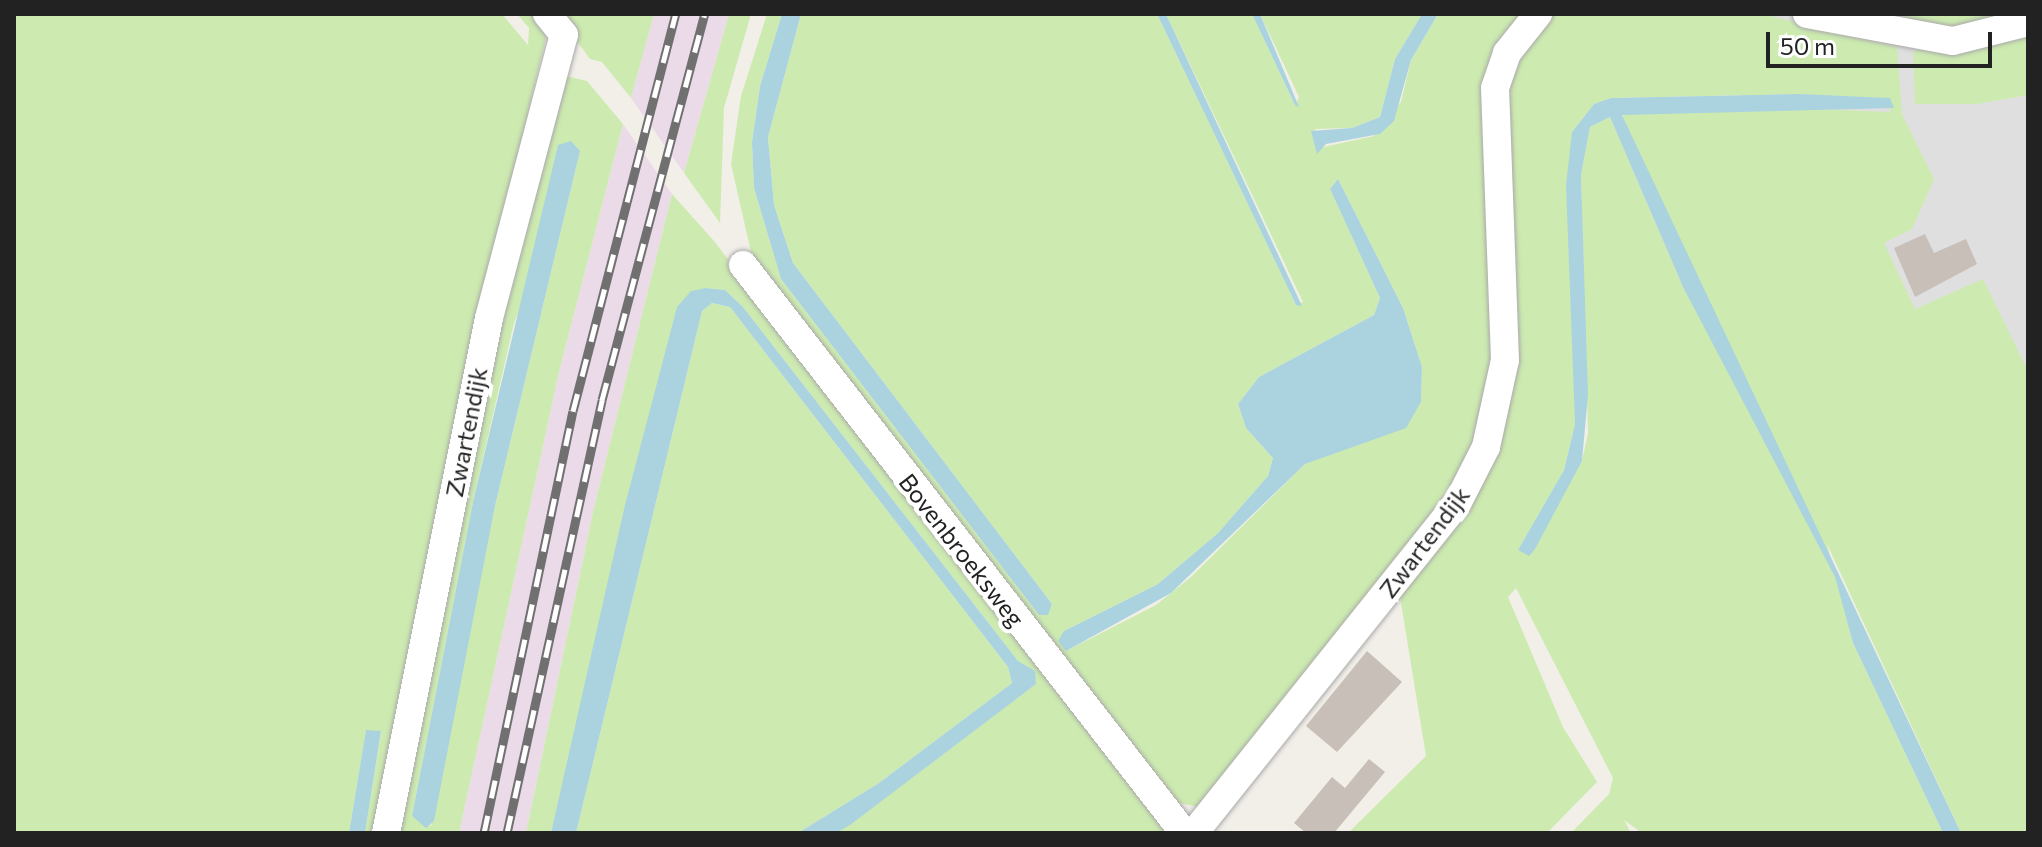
<!DOCTYPE html>
<html>
<head>
<meta charset="utf-8">
<style>
  body { margin:0 }
  #map { position:relative; width:2042px; height:847px; overflow:hidden; background:#f2efe9; font-family:Commissioner,sans-serif }
  div>[style] { position:absolute }
  .residential>* { inset:0; background:#e0dfdf }
  .industrial>* { inset:0; background:#ebdbe8 }
  .grass>* { inset:0; background:#cdebb0 }
  .water>* { inset:0; background:#aad3df }
  .building>* { inset:0; background:#c7bfb8 }
  .roads { filter:drop-shadow(0 0 2px #a9a9a9) drop-shadow(0 0 2px #a9a9a9) }
  .street>* { height:28px; margin:-14px; padding:0 14px; transform-origin:14px; border-radius:14px; background:#fff }
  .rail>* { height:9px; margin-top:-4.5px; transform-origin:0; background:repeating-linear-gradient(90deg,#fff 0 18px,#707070 0 36px); box-sizing:border-box; border-block:2px solid #707070 }
  span { translate:-50% -50%; white-space:nowrap; text-align:center; line-height:1.15; -webkit-text-stroke:8px #fff; paint-order:stroke }
  .street-label { font-size:24px; color:#222 }
  .frame { position:absolute; inset:0; border:16px solid #222; pointer-events:none }
  .scale { position:absolute; left:1766px; top:32px; width:226px; height:36px; box-sizing:border-box; border:4px solid #222; border-top:0; padding-left:10px; font-size:24px; line-height:28px; white-space:nowrap; color:#222; -webkit-text-stroke:6px #fff; paint-order:stroke }
</style>
</head>
<body>
<div id="map">
  <div class="residential">
    <i style="clip-path:polygon(1711px 14px,2028px 14px,2028px 400px,1811px 314px)"></i>
  </div>
  <div class="industrial">
    <i style="clip-path:polygon(654px 14px,729px 14px,684px 173px,631px 98px)"></i>
    <i style="clip-path:polygon(623px 124px,672px 194px,593px 512px,526px 833px,459px 833px,559px 372px)"></i>
  </div>
  <div class="grass">
    <i style="clip-path:polygon(14px 14px,502px 14px,528px 45px,529px 28px,517px 14px,541px 17px,546px 37px,487px 284px,378px 833px,365px 833px,381px 732px,366px 731px,349px 833px,14px 833px)"></i>
    <i style="clip-path:polygon(557px 14px,654px 14px,631px 98px,602px 62px,590px 59px)"></i>
    <i style="clip-path:polygon(729px 14px,751px 14px,724px 108px,720px 223px,684px 173px)"></i>
    <i style="clip-path:polygon(evenodd,767px 14px,782px 14px,760px 86px,752px 142px,754px 188px,781px 279px,1039px 615px,1047px 615px,1052px 604px,793px 263px,774px 205px,768px 137px,801px 14px,1157px 14px,1296px 305px,1303px 302px,1166px 14px,1252px 14px,1295px 105px,1299px 97px,1260px 14px,1422px 14px,1395px 59px,1380px 117px,1352px 128px,1315px 129px,1323px 147px,1374px 136px,1401px 102px,1411px 60px,1438px 14px,1524px 14px,1509px 31px,1496px 359px,1465px 472px,1200px 807px,1178px 803px,753px 261px,731px 164px,741px 96px,767px 14px,1338px 179px,1403px 308px,1422px 367px,1421px 402px,1305px 464px,1191px 577px,1156px 605px,1066px 651px,1064px 631px,1158px 584px,1218px 533px,1268px 476px,1273px 458px,1246px 428px,1238px 404px,1259px 377px,1374px 315px,1380px 298px,1330px 189px,1338px 179px)"></i>
    <i style="clip-path:polygon(evenodd,1554px 14px,1762px 14px,1897px 47px,1902px 114px,1934px 179px,1912px 229px,1884px 243px,1915px 309px,1983px 279px,2028px 371px,2028px 833px,1961px 833px,1827px 544px,1853px 643px,1943px 833px,1642px 833px,1624px 820px,1631px 833px,1571px 833px,1609px 794px,1613px 778px,1516px 588px,1508px 597px,1563px 727px,1597px 782px,1547px 833px,1348px 833px,1426px 756px,1399px 591px,1494px 451px,1508px 73px,1554px 14px,1798px 94px,1890px 99px,1890px 112px,1787px 108px,1622px 114px,1683px 287px,1610px 117px,1590px 127px,1581px 175px,1588px 433px,1582px 461px,1518px 550px,1564px 470px,1575px 424px,1572px 132px,1594px 104px,1611px 98px,1798px 94px)"></i>
    <i style="clip-path:polygon(1904px 14px,2000px 14px,2006px 22px,1967px 29px,1907px 21px)"></i>
    <i style="clip-path:polygon(2028px 32px,2028px 95px,1977px 104px,1915px 104px,1913px 53px,1919px 47px)"></i>
    <i style="clip-path:polygon(evenodd,566px 76px,587px 81px,623px 124px,559px 372px,459px 833px,395px 833px,498px 320px,566px 76px,580px 151px,495px 506px,431px 826px,412px 816px,473px 502px,514px 323px,580px 151px)"></i>
    <i style="clip-path:polygon(672px 194px,714px 241px,1169px 833px,836px 833px,1036px 684px,1034px 671px,1018px 661px,743px 307px,725px 290px,706px 288px,551px 833px,526px 833px,593px 512px)"></i>
    <i style="clip-path:polygon(712px 303px,730px 307px,1008px 667px,1012px 683px,879px 783px,798px 833px,576px 833px,702px 311px)"></i>
  </div>
  <div class="water">
    <i style="clip-path:polygon(782px 14px,801px 14px,768px 137px,774px 205px,793px 263px,1052px 604px,1048px 615px,1039px 615px,781px 279px,754px 188px,752px 142px,760px 86px)"></i>
    <i style="clip-path:polygon(1157px 14px,1166px 14px,1302px 306px,1296px 305px)"></i>
    <i style="clip-path:polygon(1252px 14px,1260px 14px,1299px 107px,1295px 105px)"></i>
    <i style="clip-path:polygon(1422px 14px,1438px 14px,1411px 60px,1394px 121px,1380px 134px,1326px 144px,1317px 154px,1311px 131px,1352px 128px,1380px 117px,1395px 59px)"></i>
    <i style="clip-path:polygon(1798px 94px,1890px 98px,1894px 108px,1622px 115px,1961px 833px,1943px 833px,1853px 643px,1835px 577px,1683px 287px,1610px 117px,1590px 127px,1581px 175px,1588px 395px,1582px 461px,1535px 549px,1529px 556px,1518px 550px,1564px 470px,1575px 424px,1566px 185px,1572px 132px,1594px 104px,1611px 98px)"></i>
    <i style="clip-path:polygon(571px 141px,580px 151px,495px 506px,434px 821px,426px 828px,412px 816px,473px 502px,558px 145px)"></i>
    <i style="clip-path:polygon(1338px 179px,1403px 308px,1422px 367px,1421px 402px,1406px 428px,1305px 464px,1171px 593px,1066px 651px,1058px 641px,1064px 631px,1158px 584px,1218px 533px,1268px 476px,1273px 458px,1246px 428px,1238px 404px,1259px 377px,1374px 315px,1380px 298px,1330px 189px)"></i>
    <i style="clip-path:polygon(706px 288px,725px 290px,743px 307px,1018px 661px,1035px 671px,1036px 684px,850px 825px,836px 833px,798px 833px,879px 783px,1012px 683px,1008px 667px,730px 307px,712px 303px,702px 311px,576px 833px,551px 833px,625px 505px,677px 307px,691px 291px)"></i>
    <i style="clip-path:polygon(366px 730px,381px 731px,365px 833px,349px 833px)"></i>
  </div>
  <div class="building">
    <i style="clip-path:polygon(1925px 234px,1934px 253px,1966px 239px,1977px 264px,1915px 297px,1894px 248px)"></i>
    <i style="clip-path:polygon(1367px 651px,1402px 682px,1337px 752px,1306px 726px)"></i>
    <i style="clip-path:polygon(1369px 759px,1385px 772px,1334px 833px,1306px 833px,1294px 823px,1332px 777px,1345px 788px)"></i>
  </div>
  <div class="roads">
    <div class="street">
      <i style="left:1807px;top:14px;width:148px;rotate:10.5deg"></i>
      <i style="left:1953px;top:41px;width:77px;rotate:-14.2deg"></i>
      <i style="left:743px;top:265px;width:719px;rotate:52.17deg"></i>
      <i style="left:386px;top:833px;width:525px;rotate:-78.69deg"></i>
      <i style="left:489px;top:318px;width:293px;rotate:-75.2deg"></i>
      <i style="left:564px;top:35px;width:27px;rotate:-129deg"></i>
      <i style="left:1194px;top:833px;width:421px;rotate:-51.4deg"></i>
      <i style="left:1457px;top:504px;width:64px;rotate:-63deg"></i>
      <i style="left:1486px;top:447px;width:89px;rotate:-77.7deg"></i>
      <i style="left:1505px;top:360px;width:272px;rotate:-92.1deg"></i>
      <i style="left:1495px;top:88px;width:37px;rotate:-71deg"></i>
      <i style="left:1507px;top:53px;width:50px;rotate:-51.5deg"></i>
    </div>
  </div>
  <div class="rail">
    <i style="left:484px;top:833px;width:431px;rotate:-78.1deg"></i>
    <i style="left:573px;top:411px;width:410px;rotate:-75.5deg"></i>
    <i style="left:507px;top:833px;width:443px;rotate:-77.6deg"></i>
    <i style="left:602px;top:400px;width:400px;rotate:-75.1deg"></i>
  </div>
  <div class="street-label">
    <span style="left:466px;top:432px;rotate:-79deg">Zwartendijk</span>
    <span style="left:1424px;top:542px;rotate:-53deg">Zwartendijk</span>
    <span style="left:962px;top:550px;rotate:52deg">Bovenbroeksweg</span>
  </div>
  <div class="frame"></div>
  <div class="scale">50 m</div>
</div>
</body>
</html>
